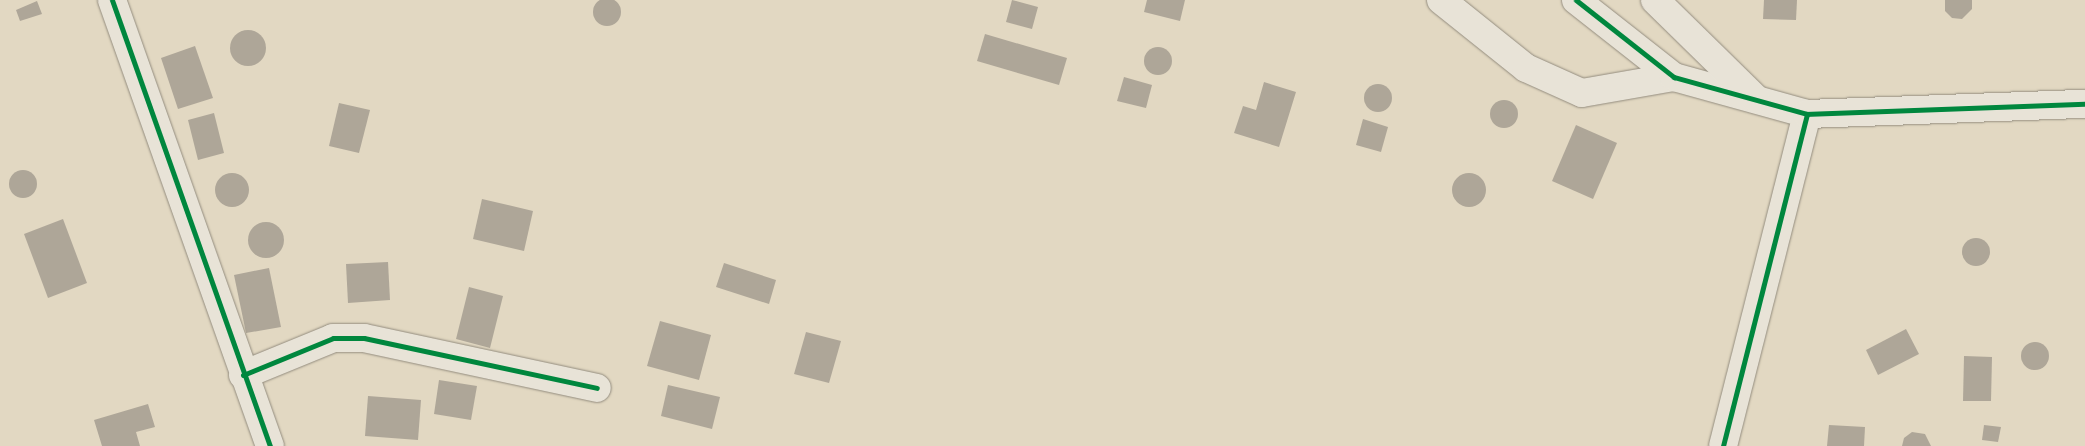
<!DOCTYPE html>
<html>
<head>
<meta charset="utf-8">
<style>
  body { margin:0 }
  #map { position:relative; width:2085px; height:446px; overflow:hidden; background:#e2d8c2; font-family:"Libre Caslon Text",serif }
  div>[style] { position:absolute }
  .building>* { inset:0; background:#aea698 }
  .round { border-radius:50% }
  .roads { filter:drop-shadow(0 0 1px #938c7e) drop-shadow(0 0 1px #938c7e) }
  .minor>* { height:28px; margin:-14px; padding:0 14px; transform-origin:14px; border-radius:14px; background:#e8e3d7 }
  .cycleway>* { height:5px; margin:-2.5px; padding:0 2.5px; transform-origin:2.5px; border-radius:2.5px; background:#00873e }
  span { translate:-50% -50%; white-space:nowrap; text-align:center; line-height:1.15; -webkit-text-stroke:4px #f5eacf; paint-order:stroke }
</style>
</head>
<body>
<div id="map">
  <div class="building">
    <i class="round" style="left:593px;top:-2px;width:28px;height:28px"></i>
    <i style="clip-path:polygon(1012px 0,1038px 7px,1032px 29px,1006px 22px)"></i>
    <i style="clip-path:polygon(1147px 0,1185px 0,1180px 21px,1144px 12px)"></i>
    <i style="clip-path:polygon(1764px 0,1797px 0,1796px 20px,1763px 19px)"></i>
    <i style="clip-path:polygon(1945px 0,1972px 0,1972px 9px,1962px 19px,1952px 18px,1945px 11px)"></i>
    <i style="clip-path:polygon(37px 1px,42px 14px,20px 21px,16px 10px)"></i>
    <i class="round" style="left:230px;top:30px;width:36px;height:36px"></i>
    <i style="clip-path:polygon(985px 34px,1067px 58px,1059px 85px,977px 61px)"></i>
    <i style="clip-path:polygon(195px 46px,213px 98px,178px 109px,161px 58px)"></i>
    <i class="round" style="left:1144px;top:47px;width:28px;height:28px"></i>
    <i style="clip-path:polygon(1124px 77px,1152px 85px,1146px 108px,1117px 101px)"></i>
    <i style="clip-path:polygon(1264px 82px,1296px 92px,1279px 147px,1234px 133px,1243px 106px,1256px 110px)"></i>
    <i class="round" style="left:1364px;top:84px;width:28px;height:28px"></i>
    <i class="round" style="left:1490px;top:100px;width:28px;height:28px"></i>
    <i style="clip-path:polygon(339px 103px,370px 110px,359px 153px,329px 146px)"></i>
    <i style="clip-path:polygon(214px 113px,224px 153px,198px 160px,188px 120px)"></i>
    <i style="clip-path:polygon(1363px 119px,1388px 127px,1381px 152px,1356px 145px)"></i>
    <i style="clip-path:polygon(1576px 125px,1617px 143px,1593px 199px,1552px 181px)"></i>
    <i class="round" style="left:9px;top:170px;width:28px;height:28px"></i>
    <i class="round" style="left:215px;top:173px;width:34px;height:34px"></i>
    <i class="round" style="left:1452px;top:173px;width:34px;height:34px"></i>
    <i style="clip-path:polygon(482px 199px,533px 211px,524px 251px,473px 239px)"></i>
    <i style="clip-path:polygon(63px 219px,87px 283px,48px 298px,24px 234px)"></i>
    <i class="round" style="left:248px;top:222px;width:36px;height:36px"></i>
    <i class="round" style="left:1962px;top:238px;width:28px;height:28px"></i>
    <i style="clip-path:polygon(388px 262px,390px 300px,348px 303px,346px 264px)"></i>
    <i style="clip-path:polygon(724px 263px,776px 280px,769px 304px,716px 287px)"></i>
    <i style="clip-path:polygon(269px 268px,281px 327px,246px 333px,234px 275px)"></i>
    <i style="clip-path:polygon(469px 287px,503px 296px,490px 348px,456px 339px)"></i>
    <i style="clip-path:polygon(660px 321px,711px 335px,699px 380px,647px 366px)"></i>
    <i style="clip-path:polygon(1906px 329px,1919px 354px,1878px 375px,1866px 350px)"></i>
    <i style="clip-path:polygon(806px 332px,841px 341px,829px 383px,794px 374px)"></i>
    <i class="round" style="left:2021px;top:342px;width:28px;height:28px"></i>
    <i style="clip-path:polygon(1964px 356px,1992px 357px,1991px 401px,1963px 401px)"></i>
    <i style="clip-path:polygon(439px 380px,477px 386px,471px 420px,434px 414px)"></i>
    <i style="clip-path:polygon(668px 385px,720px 397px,712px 429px,661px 416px)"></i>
    <i style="clip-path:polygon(368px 396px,421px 400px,418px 440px,365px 436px)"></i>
    <i style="clip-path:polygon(148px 404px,155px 427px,136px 432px,140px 446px,102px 446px,94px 420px)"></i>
    <i style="clip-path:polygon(1829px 425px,1865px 427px,1864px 446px,1827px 446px)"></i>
    <i style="clip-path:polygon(1984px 425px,2001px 427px,1998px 442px,1982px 440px)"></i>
    <i style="clip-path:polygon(1912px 432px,1925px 434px,1931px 446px,1902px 446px,1904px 438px)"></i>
  </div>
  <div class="roads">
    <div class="minor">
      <i style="left:112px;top:0;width:473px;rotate:70.5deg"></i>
      <i style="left:1441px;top:0;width:109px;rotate:38.7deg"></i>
      <i style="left:1526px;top:68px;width:61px;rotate:24.1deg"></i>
      <i style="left:1582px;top:93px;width:93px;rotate:-9.9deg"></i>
      <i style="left:1576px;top:0;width:125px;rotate:38.2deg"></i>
      <i style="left:1674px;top:77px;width:138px;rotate:15.5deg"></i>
      <i style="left:1807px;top:114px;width:342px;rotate:104.2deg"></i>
      <i style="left:1655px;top:0;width:141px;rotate:44.4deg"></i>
      <i style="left:1807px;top:114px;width:278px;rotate:-2.1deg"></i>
      <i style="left:243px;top:375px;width:97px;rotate:-22.3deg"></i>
      <i style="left:333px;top:338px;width:31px"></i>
      <i style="left:364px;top:338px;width:238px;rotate:12.1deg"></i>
    </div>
  </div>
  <div class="cycleway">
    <i style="left:112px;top:0;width:473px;rotate:70.5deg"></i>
    <i style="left:1576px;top:0;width:125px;rotate:38.2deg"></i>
    <i style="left:1674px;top:77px;width:138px;rotate:15.5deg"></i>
    <i style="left:1807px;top:114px;width:342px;rotate:104.2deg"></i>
    <i style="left:1807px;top:114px;width:278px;rotate:-2.1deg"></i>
    <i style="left:243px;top:375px;width:97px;rotate:-22.3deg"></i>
    <i style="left:333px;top:338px;width:31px"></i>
    <i style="left:364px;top:338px;width:238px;rotate:12.1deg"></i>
  </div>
</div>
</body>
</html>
